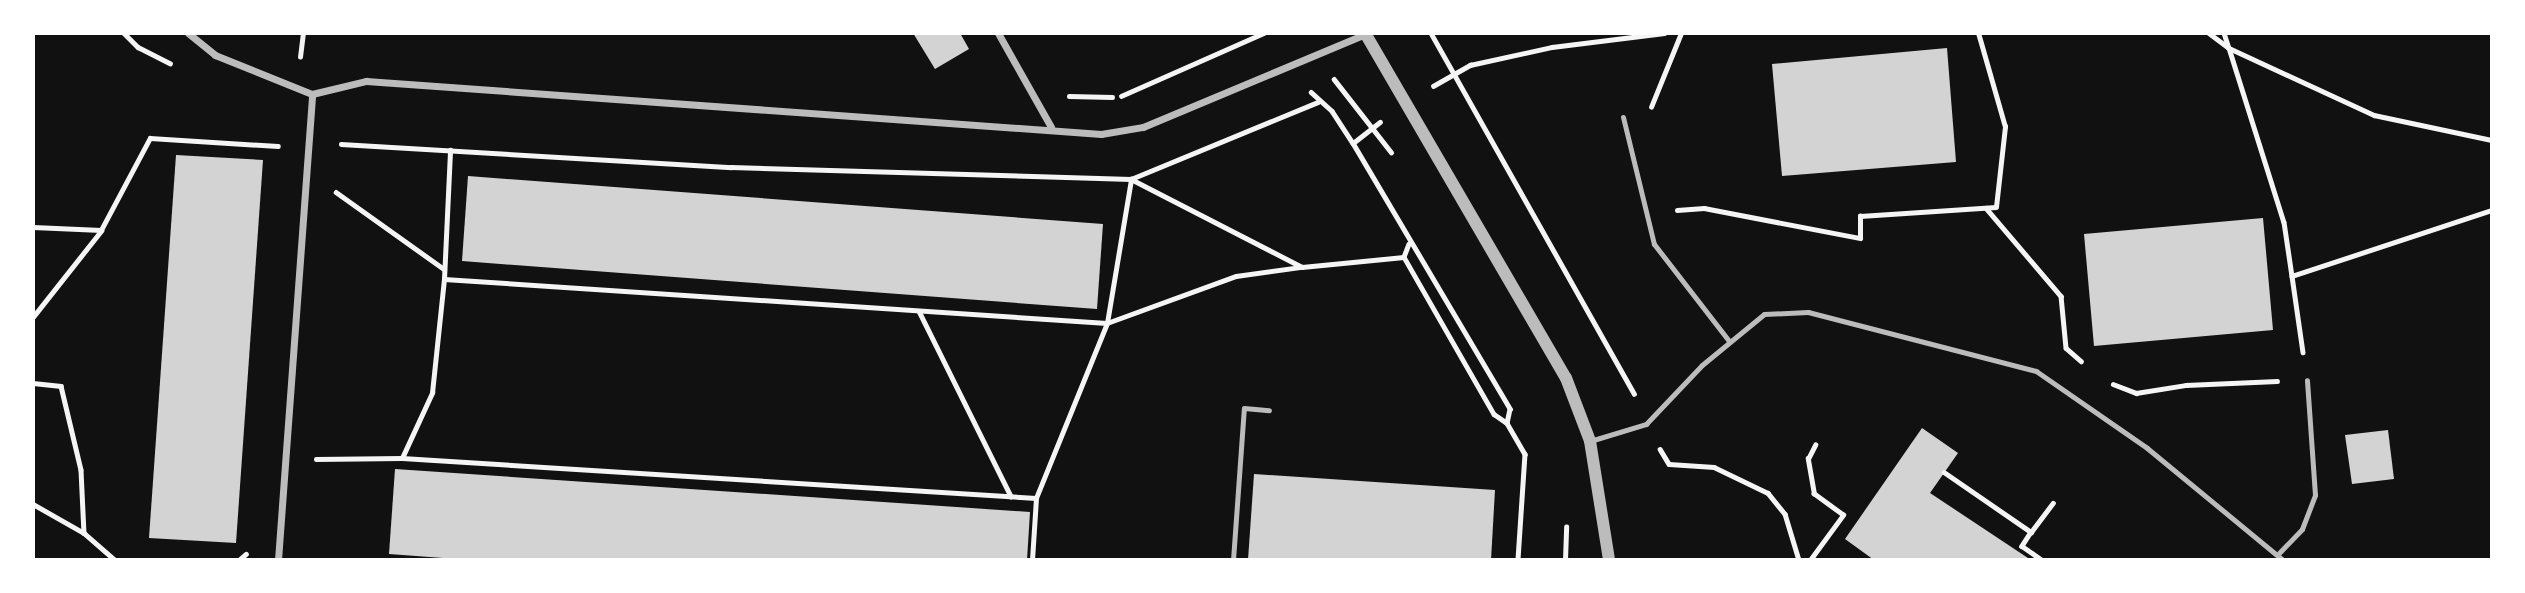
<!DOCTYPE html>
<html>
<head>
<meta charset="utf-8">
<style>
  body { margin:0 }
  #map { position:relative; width:2525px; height:593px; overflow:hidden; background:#111; font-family:Bitter,serif }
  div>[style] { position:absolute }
  .building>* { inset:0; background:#d3d3d3 }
  .path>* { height:4.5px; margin:-2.25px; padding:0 2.25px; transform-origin:2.25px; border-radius:2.25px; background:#f5f5f5 }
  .service>* { height:5px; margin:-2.5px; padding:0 2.5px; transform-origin:2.5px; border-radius:2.5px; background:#bcbcbc }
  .minor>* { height:7px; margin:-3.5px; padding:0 3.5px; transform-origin:3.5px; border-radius:3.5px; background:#bcbcbc }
  .tertiary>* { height:12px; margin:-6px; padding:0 6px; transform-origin:6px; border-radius:6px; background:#bcbcbc }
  span { translate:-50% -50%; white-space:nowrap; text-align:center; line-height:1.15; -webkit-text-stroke:6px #fff; paint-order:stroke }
  .frame { position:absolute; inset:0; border:35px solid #fff; pointer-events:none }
</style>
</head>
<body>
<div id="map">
  <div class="building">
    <i style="clip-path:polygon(913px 33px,960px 33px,969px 49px,935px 69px)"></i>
    <i style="clip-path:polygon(1947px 48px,1956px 162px,1782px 176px,1772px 64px)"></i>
    <i style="clip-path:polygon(176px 155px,263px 160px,236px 543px,149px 538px)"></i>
    <i style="clip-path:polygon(468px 176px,1103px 224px,1097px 309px,462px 261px)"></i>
    <i style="clip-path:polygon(2263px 218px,2273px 330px,2094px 346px,2084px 234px)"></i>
    <i style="clip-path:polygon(1922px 428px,1958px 453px,1930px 493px,2031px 560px,1874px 560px,1845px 539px)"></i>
    <i style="clip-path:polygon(2388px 430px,2394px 479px,2352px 484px,2345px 435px)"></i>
    <i style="clip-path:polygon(395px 469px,1030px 512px,1027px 560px,470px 560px,389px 554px)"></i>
    <i style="clip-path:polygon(1254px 474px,1495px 490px,1491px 560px,1248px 560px)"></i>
  </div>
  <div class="path">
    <i style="left:124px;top:33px;width:20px;rotate:45deg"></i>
    <i style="left:138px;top:47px;width:36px;rotate:27deg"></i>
    <i style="left:1431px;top:33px;width:414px;rotate:60.6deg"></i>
    <i style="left:2209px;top:33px;width:25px;rotate:37deg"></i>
    <i style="left:2229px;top:48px;width:182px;rotate:72.5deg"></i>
    <i style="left:2284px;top:222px;width:55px;rotate:81.6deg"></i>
    <i style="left:2292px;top:276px;width:211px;rotate:-18.3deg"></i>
    <i style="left:2224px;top:33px;width:16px;rotate:72deg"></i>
    <i style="left:2229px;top:48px;width:160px;rotate:24.8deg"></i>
    <i style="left:2374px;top:115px;width:121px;rotate:12deg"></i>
    <i style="left:300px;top:57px;width:24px;rotate:-83deg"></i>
    <i style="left:1334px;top:79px;width:93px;rotate:52deg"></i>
    <i style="left:1433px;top:86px;width:43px;rotate:-29.6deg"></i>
    <i style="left:1470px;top:65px;width:84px;rotate:-12.4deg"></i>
    <i style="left:1552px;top:47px;width:113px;rotate:-7.1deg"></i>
    <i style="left:1311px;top:92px;width:28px;rotate:42deg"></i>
    <i style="left:1332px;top:111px;width:38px;rotate:57deg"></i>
    <i style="left:1353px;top:143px;width:309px;rotate:59.4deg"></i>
    <i style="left:1510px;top:409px;width:14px;rotate:102deg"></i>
    <i style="left:1507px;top:423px;width:36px;rotate:60deg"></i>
    <i style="left:1525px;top:454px;width:106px;rotate:93.8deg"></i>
    <i style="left:1069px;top:96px;width:43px;rotate:1.3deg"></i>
    <i style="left:1121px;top:96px;width:156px;rotate:-23.8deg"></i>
    <i style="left:1651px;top:107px;width:80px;rotate:-67.9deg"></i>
    <i style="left:1353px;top:143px;width:34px;rotate:-38deg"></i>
    <i style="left:341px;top:144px;width:391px;rotate:3.4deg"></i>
    <i style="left:731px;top:167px;width:400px;rotate:1.7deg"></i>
    <i style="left:1131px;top:179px;width:202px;rotate:-22.4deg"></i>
    <i style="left:336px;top:192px;width:133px;rotate:35.5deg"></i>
    <i style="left:1986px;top:208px;width:116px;rotate:49.6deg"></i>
    <i style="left:2061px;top:296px;width:52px;rotate:84.5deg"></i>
    <i style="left:2066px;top:348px;width:20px;rotate:41deg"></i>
    <i style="left:1677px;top:210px;width:27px;rotate:-4deg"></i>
    <i style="left:1704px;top:208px;width:159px;rotate:10.9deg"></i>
    <i style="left:1860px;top:238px;width:22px;rotate:-90deg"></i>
    <i style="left:1860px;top:216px;width:136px;rotate:-3.8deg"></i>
    <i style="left:1996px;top:207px;width:81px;rotate:-83.6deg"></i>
    <i style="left:2005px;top:127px;width:98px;rotate:-106deg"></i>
    <i style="left:33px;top:227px;width:68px;rotate:2.5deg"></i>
    <i style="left:101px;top:230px;width:104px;rotate:-62deg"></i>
    <i style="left:150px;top:138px;width:128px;rotate:3.6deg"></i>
    <i style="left:1409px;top:244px;width:14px;rotate:111deg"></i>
    <i style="left:1404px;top:257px;width:181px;rotate:60.2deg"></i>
    <i style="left:1494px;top:414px;width:16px;rotate:35deg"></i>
    <i style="left:2292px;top:276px;width:77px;rotate:81.8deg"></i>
    <i style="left:444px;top:279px;width:129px;rotate:-87.3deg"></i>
    <i style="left:919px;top:311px;width:207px;rotate:63.6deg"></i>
    <i style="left:33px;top:317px;width:110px;rotate:-51.7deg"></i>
    <i style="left:33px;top:383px;width:28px;rotate:6deg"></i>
    <i style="left:61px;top:386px;width:86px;rotate:76.6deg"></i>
    <i style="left:81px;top:470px;width:63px;rotate:87.3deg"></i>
    <i style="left:2113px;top:384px;width:25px;rotate:21deg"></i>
    <i style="left:2136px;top:393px;width:51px;rotate:-9.1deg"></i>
    <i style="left:2186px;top:385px;width:91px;rotate:-2.5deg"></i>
    <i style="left:1660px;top:449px;width:17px;rotate:59deg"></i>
    <i style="left:1669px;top:464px;width:45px;rotate:3.8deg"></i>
    <i style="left:1714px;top:467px;width:60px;rotate:25.7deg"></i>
    <i style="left:1768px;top:493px;width:27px;rotate:51deg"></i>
    <i style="left:1785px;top:514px;width:48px;rotate:73.1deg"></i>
    <i style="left:402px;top:458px;width:635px;rotate:3.61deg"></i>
    <i style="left:316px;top:459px;width:86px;rotate:-0.7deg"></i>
    <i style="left:402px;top:458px;width:72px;rotate:-65.2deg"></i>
    <i style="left:432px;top:393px;width:115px;rotate:-84deg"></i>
    <i style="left:444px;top:279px;width:664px;rotate:3.8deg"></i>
    <i style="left:1107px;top:323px;width:146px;rotate:-80.5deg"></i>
    <i style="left:1131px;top:179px;width:192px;rotate:27.2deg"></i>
    <i style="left:1302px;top:267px;width:102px;rotate:-5.6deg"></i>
    <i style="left:1944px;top:472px;width:106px;rotate:34.6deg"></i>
    <i style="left:2031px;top:532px;width:17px;rotate:123deg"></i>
    <i style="left:2022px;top:546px;width:24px;rotate:35deg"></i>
    <i style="left:33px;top:504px;width:59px;rotate:29.6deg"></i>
    <i style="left:84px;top:533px;width:41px;rotate:41.1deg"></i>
    <i style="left:2031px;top:532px;width:36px;rotate:-53deg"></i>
    <i style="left:239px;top:560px;width:9px;rotate:-41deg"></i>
    <i style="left:1032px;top:560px;width:62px;rotate:-86.3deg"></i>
    <i style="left:1036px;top:498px;width:189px;rotate:-67.9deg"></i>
    <i style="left:1107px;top:323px;width:137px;rotate:-20deg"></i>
    <i style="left:1236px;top:276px;width:66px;rotate:-7.9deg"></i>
    <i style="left:1565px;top:560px;width:33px;rotate:-88deg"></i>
    <i style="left:1810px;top:560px;width:56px;rotate:-53.7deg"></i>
    <i style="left:1843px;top:515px;width:36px;rotate:-144deg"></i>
    <i style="left:1814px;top:494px;width:36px;rotate:-100deg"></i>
    <i style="left:1808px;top:459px;width:16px;rotate:-63deg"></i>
  </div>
  <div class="service">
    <i style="left:1623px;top:117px;width:131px;rotate:76.3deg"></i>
    <i style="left:1654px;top:244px;width:123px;rotate:52.3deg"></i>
    <i style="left:1590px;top:441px;width:59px;rotate:-16.9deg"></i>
    <i style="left:1646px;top:424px;width:81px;rotate:-46.5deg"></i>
    <i style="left:1702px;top:365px;width:80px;rotate:-39.4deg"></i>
    <i style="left:1764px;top:314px;width:44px;rotate:-2.6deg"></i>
    <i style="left:1808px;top:312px;width:236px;rotate:14.5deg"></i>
    <i style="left:2036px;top:371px;width:135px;rotate:34.7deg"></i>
    <i style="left:2147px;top:448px;width:176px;rotate:39.5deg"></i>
    <i style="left:2279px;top:553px;width:33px;rotate:-46deg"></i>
    <i style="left:2302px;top:529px;width:36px;rotate:-69deg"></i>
    <i style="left:2315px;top:495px;width:115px;rotate:-94deg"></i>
    <i style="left:1233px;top:560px;width:152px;rotate:-85.9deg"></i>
    <i style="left:1244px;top:408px;width:25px;rotate:5deg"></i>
  </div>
  <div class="minor">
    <i style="left:188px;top:33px;width:35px;rotate:39deg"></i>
    <i style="left:215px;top:55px;width:105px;rotate:21.9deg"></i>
    <i style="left:312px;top:94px;width:56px;rotate:-13.5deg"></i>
    <i style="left:366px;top:81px;width:737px;rotate:4.12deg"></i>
    <i style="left:1101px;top:134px;width:43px;rotate:-9.5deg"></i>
    <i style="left:1143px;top:127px;width:241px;rotate:-22.7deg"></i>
    <i style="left:998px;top:33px;width:108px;rotate:60.6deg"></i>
    <i style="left:278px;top:560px;width:467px;rotate:-85.8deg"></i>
  </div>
  <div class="tertiary">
    <i style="left:1365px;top:33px;width:399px;rotate:59.8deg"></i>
    <i style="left:1566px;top:378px;width:67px;rotate:69.1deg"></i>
    <i style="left:1590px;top:441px;width:121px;rotate:80.9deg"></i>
  </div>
  <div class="frame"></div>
</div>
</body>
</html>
